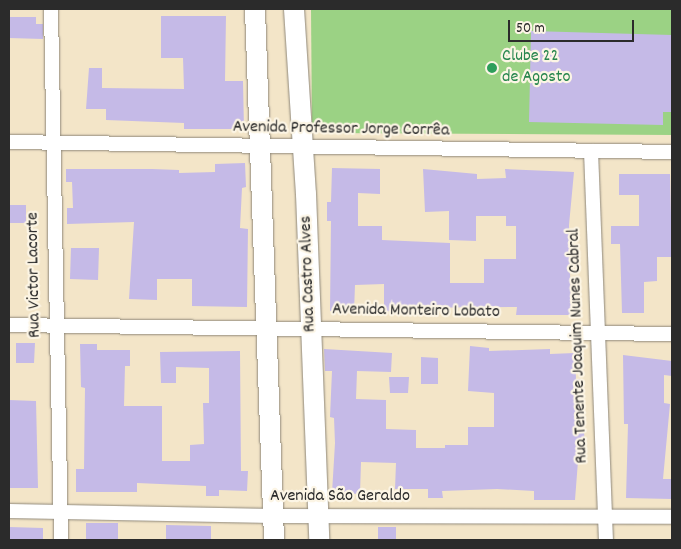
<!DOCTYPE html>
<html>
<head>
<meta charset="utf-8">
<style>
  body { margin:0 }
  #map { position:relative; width:681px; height:549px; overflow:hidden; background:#f3e5c8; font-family:Dekko,sans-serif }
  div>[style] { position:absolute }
  .green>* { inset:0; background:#9bd284 }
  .building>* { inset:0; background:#c5bae7 }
  .roads { filter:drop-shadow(0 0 1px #8f887a) drop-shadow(0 0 1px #8f887a) }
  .minor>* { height:14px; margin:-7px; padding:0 7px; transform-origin:7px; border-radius:7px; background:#fff }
  .secondary>* { height:20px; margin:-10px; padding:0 10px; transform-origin:10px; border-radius:10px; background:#fff }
  .dots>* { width:14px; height:14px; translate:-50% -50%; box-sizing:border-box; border:2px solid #fcf5e5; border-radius:50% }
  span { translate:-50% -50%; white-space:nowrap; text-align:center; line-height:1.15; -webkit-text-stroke:4.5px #fcf5e5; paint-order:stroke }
  .leisure-label { font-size:18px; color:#27864d }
  .left { translate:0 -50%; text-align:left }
  .street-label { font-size:18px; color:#2b2b2b }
  .frame { position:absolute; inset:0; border:10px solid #2b2b2b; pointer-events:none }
  .scale { position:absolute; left:508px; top:20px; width:126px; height:22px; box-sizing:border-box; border:2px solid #2b2b2b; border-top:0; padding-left:6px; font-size:15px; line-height:18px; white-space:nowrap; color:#2b2b2b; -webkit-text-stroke:4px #fcf5e5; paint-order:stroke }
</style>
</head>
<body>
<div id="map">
  <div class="green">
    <i style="clip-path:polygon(311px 9px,672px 9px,672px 135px,323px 133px,312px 128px)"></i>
  </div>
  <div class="building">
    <i style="clip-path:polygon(161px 16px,226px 16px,225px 81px,243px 81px,244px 129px,184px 129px,184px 123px,106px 120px,106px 109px,86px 109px,89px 68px,102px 68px,102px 88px,184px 89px,183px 58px,161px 58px)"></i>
    <i style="clip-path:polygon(9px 17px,36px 17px,36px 24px,43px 24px,43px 39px,9px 38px)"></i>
    <i style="clip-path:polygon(531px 31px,672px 35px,672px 112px,663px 112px,663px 125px,529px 122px)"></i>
    <i style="clip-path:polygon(245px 163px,246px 187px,242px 188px,240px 228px,248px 229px,247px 307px,192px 306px,192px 279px,157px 279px,157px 300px,129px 299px,134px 222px,67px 224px,67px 208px,73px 208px,72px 182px,66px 182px,66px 169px,152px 169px,179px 170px,179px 173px,215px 172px,215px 164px)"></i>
    <i style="clip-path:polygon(332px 168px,380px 169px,380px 194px,358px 193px,358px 226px,382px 226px,382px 240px,450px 243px,450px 283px,484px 283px,484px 259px,516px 259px,516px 226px,506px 226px,506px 216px,476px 216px,476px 241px,449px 240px,449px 211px,425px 212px,423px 169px,477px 174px,477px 179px,506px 178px,505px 169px,574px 172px,569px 225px,571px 315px,516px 315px,517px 307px,398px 308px,397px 312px,384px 311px,384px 284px,355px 285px,354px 312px,330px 311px,331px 221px,327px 221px,327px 202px,331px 202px)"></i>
    <i style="clip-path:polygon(619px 174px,670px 174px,672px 257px,657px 257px,657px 281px,644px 282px,644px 313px,622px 313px,620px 244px,611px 244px,611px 226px,639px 226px,639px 195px,619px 195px)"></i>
    <i style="clip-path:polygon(9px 205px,26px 205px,26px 223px,9px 223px)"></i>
    <i style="clip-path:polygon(71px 248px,99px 248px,98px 280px,70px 279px)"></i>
    <i style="clip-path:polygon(16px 343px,35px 343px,34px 363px,16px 363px)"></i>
    <i style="clip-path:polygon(80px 344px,97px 344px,97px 350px,130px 350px,130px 366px,125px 366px,124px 406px,162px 406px,162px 461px,190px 461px,190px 445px,204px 444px,203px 403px,209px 403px,209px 368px,176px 367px,176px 383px,161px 383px,160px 352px,240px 351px,241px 471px,248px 471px,247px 491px,219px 490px,219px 496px,206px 496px,206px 486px,137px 483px,137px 492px,76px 492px,76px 469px,84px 469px,85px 388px,81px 387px)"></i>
    <i style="clip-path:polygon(470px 346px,489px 348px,489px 351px,550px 349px,550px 354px,575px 353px,576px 379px,581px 379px,585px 448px,579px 448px,575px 500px,534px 500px,534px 491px,497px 489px,442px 491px,443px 498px,428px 498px,428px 489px,395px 489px,396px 463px,361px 462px,360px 494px,332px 493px,335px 443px,334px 418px,330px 417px,332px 371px,325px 371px,324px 349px,392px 353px,391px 372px,357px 371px,356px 399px,386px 400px,386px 429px,416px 430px,416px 448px,445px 448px,445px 445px,468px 445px,468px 427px,494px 427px,494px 393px,468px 391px)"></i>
    <i style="clip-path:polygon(623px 355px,672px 361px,672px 376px,664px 375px,664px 403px,670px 404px,663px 479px,672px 479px,672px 499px,626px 498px,628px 424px,624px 424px)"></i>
    <i style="clip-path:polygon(421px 357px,438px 358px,438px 384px,421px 384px)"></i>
    <i style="clip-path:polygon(389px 377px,409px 377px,408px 393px,390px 393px)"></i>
    <i style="clip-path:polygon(9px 400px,36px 401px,38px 488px,9px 488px)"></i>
    <i style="clip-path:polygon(86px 523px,118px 523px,118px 540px,86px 540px)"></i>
    <i style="clip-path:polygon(166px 525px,211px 526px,211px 540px,166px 540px)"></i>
    <i style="clip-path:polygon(9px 527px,43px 528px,43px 540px,9px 540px)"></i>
    <i style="clip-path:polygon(378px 527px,396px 527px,396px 540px,378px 540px)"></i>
  </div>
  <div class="roads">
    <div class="minor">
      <i style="left:51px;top:9px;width:531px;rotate:88.92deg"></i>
      <i style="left:9px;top:142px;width:663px;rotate:0.86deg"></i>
      <i style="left:591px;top:151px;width:389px;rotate:87.8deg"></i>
      <i style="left:9px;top:325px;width:663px;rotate:0.78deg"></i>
      <i style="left:9px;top:511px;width:264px;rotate:1.1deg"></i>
      <i style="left:273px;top:516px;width:399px;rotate:0.1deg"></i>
    </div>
    <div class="secondary">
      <i style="left:255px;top:9px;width:531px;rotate:87.95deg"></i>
      <i style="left:294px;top:9px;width:185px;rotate:86.3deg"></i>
      <i style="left:306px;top:194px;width:346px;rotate:87.8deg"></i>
    </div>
  </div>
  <div class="dots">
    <i style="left:492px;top:68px;background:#2e9e5b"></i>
  </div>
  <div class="leisure-label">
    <span class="left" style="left:502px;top:68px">Clube 22<br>de Agosto</span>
  </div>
  <div class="street-label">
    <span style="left:341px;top:130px;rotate:1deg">Avenida Professor Jorge Corrêa</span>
    <span style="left:309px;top:274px;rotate:-92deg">Rua Castro Alves</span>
    <span style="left:35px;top:275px;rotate:-91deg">Rua Victor Lacorte</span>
    <span style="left:416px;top:312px;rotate:1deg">Avenida Monteiro Lobato</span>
    <span style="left:579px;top:346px;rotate:-92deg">Rua Tenente Joaquim Nunes Cabral</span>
    <span style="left:340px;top:497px">Avenida São Geraldo</span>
  </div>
  <div class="frame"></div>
  <div class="scale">50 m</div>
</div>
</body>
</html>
